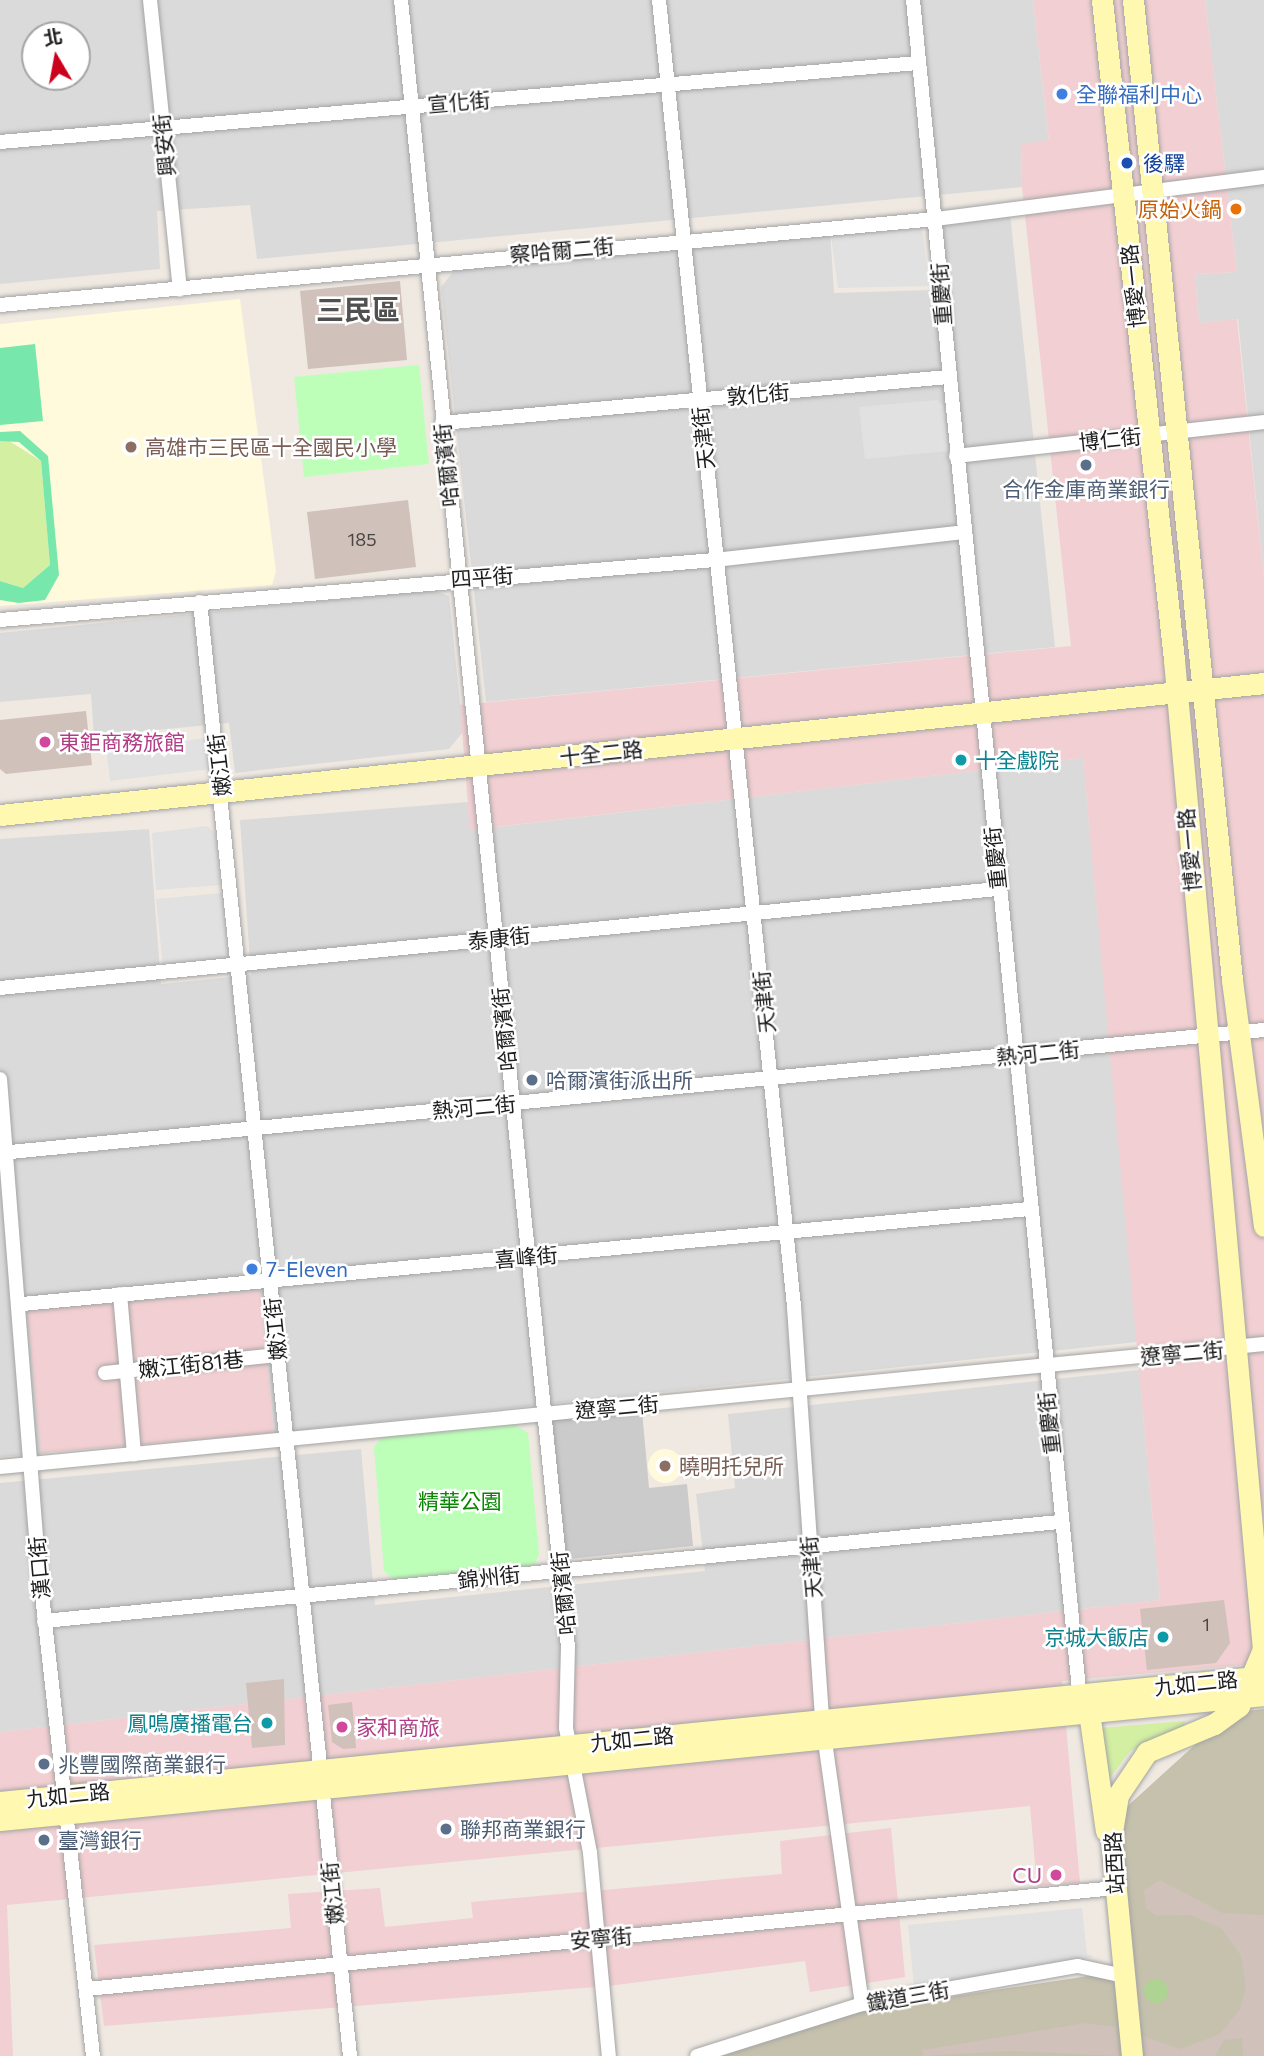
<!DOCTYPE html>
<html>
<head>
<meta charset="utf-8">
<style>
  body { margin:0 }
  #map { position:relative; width:1264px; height:2056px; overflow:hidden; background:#efe9e2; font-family:Commissioner,"Noto Sans TC",sans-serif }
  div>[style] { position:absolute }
  .residential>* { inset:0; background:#dbdada }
  .commercial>* { inset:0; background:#f2cfd2 }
  .education>* { inset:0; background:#fffadb }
  .round { border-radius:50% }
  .religious>* { inset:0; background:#cbcbcb }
  .construction>* { inset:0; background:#c5c1ac }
  .grass>* { inset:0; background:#d2efa2 }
  .forest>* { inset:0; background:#aed392 }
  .park>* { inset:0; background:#bdffb9 }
  .pitch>* { inset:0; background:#77e7ac }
  .parking>* { inset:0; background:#e1e1e1 }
  .building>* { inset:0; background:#d0c1ba }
  .roads { filter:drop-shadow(0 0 2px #a4a4a4) drop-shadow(0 0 2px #a4a4a4) }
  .street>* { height:14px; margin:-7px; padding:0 7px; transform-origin:7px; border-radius:7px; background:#fff }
  .secondary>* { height:21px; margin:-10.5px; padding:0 10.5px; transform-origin:10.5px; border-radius:10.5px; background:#fff8b0 }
  .dots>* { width:19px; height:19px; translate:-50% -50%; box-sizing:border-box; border:4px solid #fff; border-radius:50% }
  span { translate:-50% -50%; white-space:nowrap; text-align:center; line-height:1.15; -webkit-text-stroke:5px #fff; paint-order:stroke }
  .number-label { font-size:18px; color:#4a4644 }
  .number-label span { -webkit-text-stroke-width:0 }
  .shop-label { font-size:21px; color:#366cbe }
  .left { translate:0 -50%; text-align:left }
  .street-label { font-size:21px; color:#1d1d1d }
  .transit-label { font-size:21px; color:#164399 }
  .food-label { font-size:21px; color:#c56008 }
  .right { translate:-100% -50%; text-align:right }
  .education-label { font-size:21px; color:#785e54 }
  .service-label { font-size:21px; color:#4e5e75 }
  .hotel-label { font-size:21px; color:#b23c85 }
  .culture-label { font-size:21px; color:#0d838f }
  .park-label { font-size:21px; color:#078600 }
  .district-label { font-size:28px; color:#505050; font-weight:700 }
  .north { position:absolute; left:21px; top:21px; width:70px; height:70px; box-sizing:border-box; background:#fff; border:2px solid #a5a5a5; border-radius:50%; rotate:350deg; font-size:19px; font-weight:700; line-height:28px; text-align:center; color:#1d1d1d }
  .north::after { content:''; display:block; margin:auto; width:24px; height:32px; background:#ca001c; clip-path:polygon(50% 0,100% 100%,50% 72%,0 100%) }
</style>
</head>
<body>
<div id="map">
  <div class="residential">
    <i style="clip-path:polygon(evenodd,0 0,1033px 0,1049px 141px,1021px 144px,1022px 187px,257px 259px,250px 205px,157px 211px,160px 269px,0 284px,0 0,35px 35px,77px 35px,77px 77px,35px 77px,35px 35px)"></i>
    <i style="clip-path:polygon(1205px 0,1264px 0,1264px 578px,1238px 319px,1199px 323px,1195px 274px,1237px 272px)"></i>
    <i style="clip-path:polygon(1010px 213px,1055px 647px,486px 702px,441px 287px,458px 266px,830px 229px,834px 293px,930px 290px,948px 288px,942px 223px)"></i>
    <i style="clip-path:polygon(433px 590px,449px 596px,463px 732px,449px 749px,235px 773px,229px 723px,94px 736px,91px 694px,0 702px,0 633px)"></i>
    <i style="clip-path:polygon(1083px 758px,1137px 1342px,274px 1433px,260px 1291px,47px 1453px,0 1457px,0 839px,149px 829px,161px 984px,251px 975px,240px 820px,468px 802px,471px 830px)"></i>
    <i style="clip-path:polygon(1139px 1370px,1160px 1600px,0 1732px,0 1483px,361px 1449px,375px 1605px,705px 1571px,696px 1494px,735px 1488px,728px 1414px)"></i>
  </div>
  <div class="commercial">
    <i style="clip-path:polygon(1033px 0,1205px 0,1237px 272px,1195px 274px,1199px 323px,1237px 319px,1264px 578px,1264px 1663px,1062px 1681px,1080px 1883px,1037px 1886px,1030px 1806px,7px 1905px,13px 2056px,0 2056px,0 1732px,1160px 1600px,1083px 758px,470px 830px,460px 705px,1071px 646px,1022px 187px,1021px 144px,1049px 140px)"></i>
    <i style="clip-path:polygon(260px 1291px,274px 1433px,41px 1453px,27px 1310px)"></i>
    <i style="clip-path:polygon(891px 1828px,905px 1977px,810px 1992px,805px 1961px,608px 1986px,104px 2026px,94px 1945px,291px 1928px,288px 1894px,380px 1888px,385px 1927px,473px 1918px,471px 1902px,782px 1874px,780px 1841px)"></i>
  </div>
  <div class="education">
    <i style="clip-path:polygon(240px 299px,276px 571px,272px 585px,0 606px,0 324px)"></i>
    <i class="round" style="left:648px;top:1449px;width:34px;height:34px"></i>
  </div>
  <div class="religious">
    <i style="clip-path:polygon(642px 1411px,649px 1488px,687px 1484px,693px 1546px,560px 1560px,547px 1420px)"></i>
  </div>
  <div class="construction">
    <i style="clip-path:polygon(1264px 1709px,1264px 2056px,711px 2056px,870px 2009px,1121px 1971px,1121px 1812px,1230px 1713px)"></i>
  </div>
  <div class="grass">
    <i style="clip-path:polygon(6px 439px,41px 461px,50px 565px,23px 588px,0 581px,0 441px)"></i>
    <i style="clip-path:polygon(1185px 1721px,1186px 1727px,1130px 1751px,1103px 1787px,1101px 1728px)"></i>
  </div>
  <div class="forest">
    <i class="round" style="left:1144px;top:1979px;width:24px;height:24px"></i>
  </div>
  <div class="park">
    <i style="clip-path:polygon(419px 365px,429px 464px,304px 477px,294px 377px)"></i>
    <i style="clip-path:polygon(513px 1424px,528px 1433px,539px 1554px,534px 1566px,395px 1580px,384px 1571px,374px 1447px,382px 1437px)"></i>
  </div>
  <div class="pitch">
    <i style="clip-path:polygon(35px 344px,43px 421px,0 425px,0 348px)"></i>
    <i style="clip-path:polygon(20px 431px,48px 456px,59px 575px,45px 600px,19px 603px,0 600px,0 581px,23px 588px,50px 565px,41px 461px,19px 442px,0 441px,0 432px)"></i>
  </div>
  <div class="parking">
    <i style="clip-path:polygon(921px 221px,929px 286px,838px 288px,830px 229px)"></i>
    <i style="clip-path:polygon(937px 400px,944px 407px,948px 451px,865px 459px,859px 407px)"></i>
    <i style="clip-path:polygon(148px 733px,150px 745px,207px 738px,211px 769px,110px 781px,105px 738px)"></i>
    <i style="clip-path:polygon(207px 826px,216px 834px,220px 885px,156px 890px,152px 833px)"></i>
    <i style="clip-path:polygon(223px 893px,229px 960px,163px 967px,156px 899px)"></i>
    <i style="clip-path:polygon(1082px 1908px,1087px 1954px,1094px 1957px,914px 1987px,908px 1925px)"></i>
  </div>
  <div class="building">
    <i style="clip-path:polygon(400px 281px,407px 360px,308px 369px,300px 291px)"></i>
    <i style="clip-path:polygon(408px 500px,416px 567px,315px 579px,307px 512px)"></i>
    <i style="clip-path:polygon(86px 711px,92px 765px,6px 774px,0 769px,0 720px)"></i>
    <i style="clip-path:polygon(1224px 1600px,1230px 1643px,1216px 1663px,1147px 1670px,1140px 1609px)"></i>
    <i style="clip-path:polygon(284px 1679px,285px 1745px,252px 1748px,246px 1683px)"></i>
    <i style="clip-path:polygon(352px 1702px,356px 1748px,343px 1749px,332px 1742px,328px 1705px)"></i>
    <i style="clip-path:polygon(1160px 1880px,1223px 1913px,1264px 1915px,1264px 2056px,1243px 2056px,1242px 2038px,1224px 2040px,1215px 2056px,1145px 2056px,1143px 2036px,1180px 2049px,1220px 2034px,1240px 2009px,1246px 1988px,1241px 1956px,1222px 1929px,1191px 1915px,1156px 1916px,1146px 1908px,1144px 1890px)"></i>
    <i style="clip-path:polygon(1085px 2023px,1116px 2027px,1119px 2056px,1012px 2051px,923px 2056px,922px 2050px)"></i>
  </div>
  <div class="roads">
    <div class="street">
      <i style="left:150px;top:0;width:291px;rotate:84.1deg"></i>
      <i style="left:401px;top:0;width:1654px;rotate:84.21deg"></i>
      <i style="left:568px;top:1646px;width:82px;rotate:91.4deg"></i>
      <i style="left:566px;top:1728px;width:127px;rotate:79.1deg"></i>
      <i style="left:590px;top:1853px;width:204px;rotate:84.7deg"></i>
      <i style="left:659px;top:0;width:1314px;rotate:84.1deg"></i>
      <i style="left:794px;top:1307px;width:414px;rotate:86.1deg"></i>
      <i style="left:822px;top:1720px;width:287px;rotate:82deg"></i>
      <i style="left:913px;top:0;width:1709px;rotate:84.39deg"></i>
      <i style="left:0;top:142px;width:921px;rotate:-4.92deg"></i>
      <i style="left:0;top:305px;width:940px;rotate:-5.25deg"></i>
      <i style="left:936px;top:219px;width:331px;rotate:-7.3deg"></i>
      <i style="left:442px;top:423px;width:508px;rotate:-5.19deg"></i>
      <i style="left:956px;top:456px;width:310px;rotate:-6.3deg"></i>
      <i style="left:200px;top:602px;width:1462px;rotate:84.11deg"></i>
      <i style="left:0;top:620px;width:718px;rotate:-4.8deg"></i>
      <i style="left:715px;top:560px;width:250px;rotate:-6.4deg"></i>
      <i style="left:0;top:988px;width:1003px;rotate:-5.67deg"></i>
      <i style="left:0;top:1079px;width:462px;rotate:85.5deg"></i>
      <i style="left:36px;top:1540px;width:519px;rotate:83.7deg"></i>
      <i style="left:0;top:1153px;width:1270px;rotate:-5.56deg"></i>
      <i style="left:120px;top:1294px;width:161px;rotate:85deg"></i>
      <i style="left:22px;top:1304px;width:1011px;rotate:-5.39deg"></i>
      <i style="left:105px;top:1373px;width:173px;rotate:-6deg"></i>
      <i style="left:0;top:1467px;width:1270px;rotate:-5.56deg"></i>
      <i style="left:44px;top:1621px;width:1020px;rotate:-5.57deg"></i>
      <i style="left:87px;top:1989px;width:1033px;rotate:-5.61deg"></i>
      <i style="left:697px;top:2056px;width:173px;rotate:-17.5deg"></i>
      <i style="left:862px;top:2004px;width:219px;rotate:-10deg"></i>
      <i style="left:1078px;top:1966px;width:47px;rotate:12.3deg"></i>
    </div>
    <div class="secondary">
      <i style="left:1102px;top:0;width:664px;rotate:83.77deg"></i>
      <i style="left:1174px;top:660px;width:993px;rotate:84.86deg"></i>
      <i style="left:1263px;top:1649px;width:62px;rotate:112.8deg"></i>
      <i style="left:1239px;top:1706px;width:31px;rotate:144deg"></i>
      <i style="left:1214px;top:1724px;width:73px;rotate:157.3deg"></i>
      <i style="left:1147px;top:1752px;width:52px;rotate:124deg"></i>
      <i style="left:1118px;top:1795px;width:44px;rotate:99.2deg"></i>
      <i style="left:1111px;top:1838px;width:219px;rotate:84.5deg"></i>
      <i style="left:1133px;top:0;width:985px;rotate:84.23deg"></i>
      <i style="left:1232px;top:980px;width:248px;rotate:82.6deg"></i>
      <i style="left:0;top:815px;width:1271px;rotate:-5.96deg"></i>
      <i style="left:1089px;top:1712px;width:120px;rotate:81.9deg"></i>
      <i style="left:0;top:1802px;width:1270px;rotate:-5.69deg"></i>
      <i style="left:0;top:1820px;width:1270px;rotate:-5.65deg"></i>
    </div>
  </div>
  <div class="dots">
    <i style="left:1062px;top:94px;background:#3f7fe0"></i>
    <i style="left:1127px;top:163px;background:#1a4fb4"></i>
    <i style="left:1236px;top:209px;background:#e8710a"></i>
    <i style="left:131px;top:447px;background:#8d6e63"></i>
    <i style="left:1086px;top:465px;background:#5c6f8a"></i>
    <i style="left:45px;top:742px;background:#d1479c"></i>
    <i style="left:961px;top:760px;background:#0f9aa8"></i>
    <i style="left:532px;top:1080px;background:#5c6f8a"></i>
    <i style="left:252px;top:1269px;background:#3f7fe0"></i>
    <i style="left:665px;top:1466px;background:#8d6e63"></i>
    <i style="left:1163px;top:1637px;background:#0f9aa8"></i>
    <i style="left:267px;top:1723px;background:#0f9aa8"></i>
    <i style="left:342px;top:1727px;background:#d1479c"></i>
    <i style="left:44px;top:1764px;background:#5c6f8a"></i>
    <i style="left:446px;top:1829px;background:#5c6f8a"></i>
    <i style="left:44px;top:1840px;background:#5c6f8a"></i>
    <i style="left:1056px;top:1875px;background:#d1479c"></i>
  </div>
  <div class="number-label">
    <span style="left:362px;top:539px">185</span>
    <span style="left:1206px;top:1624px">1</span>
  </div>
  <div class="shop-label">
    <span class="left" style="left:1076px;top:94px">全聯福利中心</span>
    <span class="left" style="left:266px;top:1269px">7-Eleven</span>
  </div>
  <div class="street-label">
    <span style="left:459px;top:102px;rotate:-5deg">宣化街</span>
    <span style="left:164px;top:145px;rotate:-96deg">興安街</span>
    <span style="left:562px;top:250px;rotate:-5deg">察哈爾二街</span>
    <span style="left:1133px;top:286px;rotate:-96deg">博愛一路</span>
    <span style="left:941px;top:294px;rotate:-94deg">重慶街</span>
    <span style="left:758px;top:394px;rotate:-5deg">敦化街</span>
    <span style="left:703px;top:438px;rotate:-96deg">天津街</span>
    <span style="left:1110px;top:439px;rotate:-6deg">博仁街</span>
    <span style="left:446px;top:465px;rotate:-96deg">哈爾濱街</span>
    <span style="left:482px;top:577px;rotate:-4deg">四平街</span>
    <span style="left:601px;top:753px;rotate:-6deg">十全二路</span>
    <span style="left:219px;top:765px;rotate:-97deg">嫩江街</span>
    <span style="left:1189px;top:850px;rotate:-95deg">博愛一路</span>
    <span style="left:995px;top:858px;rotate:-96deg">重慶街</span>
    <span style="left:499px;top:938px;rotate:-6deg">泰康街</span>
    <span style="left:764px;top:1002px;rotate:-96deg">天津街</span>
    <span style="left:504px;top:1029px;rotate:-96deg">哈爾濱街</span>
    <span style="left:1038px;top:1053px;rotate:-6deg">熱河二街</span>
    <span style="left:474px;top:1107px;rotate:-5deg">熱河二街</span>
    <span style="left:526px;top:1257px;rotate:-5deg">喜峰街</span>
    <span style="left:275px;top:1329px;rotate:-96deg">嫩江街</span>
    <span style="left:1182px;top:1353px;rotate:-5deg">遼寧二街</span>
    <span style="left:191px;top:1364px;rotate:-6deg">嫩江街81巷</span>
    <span style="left:617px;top:1407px;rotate:-5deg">遼寧二街</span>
    <span style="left:1049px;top:1423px;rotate:-96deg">重慶街</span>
    <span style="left:811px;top:1567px;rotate:-95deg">天津街</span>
    <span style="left:39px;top:1568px;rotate:-95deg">漢口街</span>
    <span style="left:489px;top:1577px;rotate:-6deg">錦州街</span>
    <span style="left:563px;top:1593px;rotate:-96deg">哈爾濱街</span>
    <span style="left:1196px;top:1683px;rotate:-6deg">九如二路</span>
    <span style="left:632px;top:1739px;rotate:-6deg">九如二路</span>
    <span style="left:68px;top:1795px;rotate:-6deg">九如二路</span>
    <span style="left:1114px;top:1863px;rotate:-93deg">站西路</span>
    <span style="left:332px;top:1893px;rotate:-96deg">嫩江街</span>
    <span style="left:601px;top:1938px;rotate:-5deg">安寧街</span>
    <span style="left:908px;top:1996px;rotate:-10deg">鐵道三街</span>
  </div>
  <div class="transit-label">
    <span class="left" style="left:1143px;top:163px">後驛</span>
  </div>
  <div class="food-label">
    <span class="right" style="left:1222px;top:209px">原始火鍋</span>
  </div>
  <div class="education-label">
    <span class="left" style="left:145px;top:447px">高雄市三民區十全國民小學</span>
    <span class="left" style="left:679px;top:1466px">曉明托兒所</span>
  </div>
  <div class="service-label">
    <span style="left:1086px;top:489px">合作金庫商業銀行</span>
    <span class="left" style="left:546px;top:1080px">哈爾濱街派出所</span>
    <span class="left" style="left:58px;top:1764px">兆豐國際商業銀行</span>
    <span class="left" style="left:460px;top:1829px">聯邦商業銀行</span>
    <span class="left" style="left:58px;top:1840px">臺灣銀行</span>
  </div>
  <div class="hotel-label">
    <span class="left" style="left:59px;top:742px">東鉅商務旅館</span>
    <span class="left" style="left:356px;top:1727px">家和商旅</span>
    <span class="right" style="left:1042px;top:1875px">CU</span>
  </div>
  <div class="culture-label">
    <span class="left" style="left:975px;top:760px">十全戲院</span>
    <span class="right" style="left:1149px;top:1637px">京城大飯店</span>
    <span class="right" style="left:253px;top:1723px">鳳鳴廣播電台</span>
  </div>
  <div class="park-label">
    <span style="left:460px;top:1501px">精華公園</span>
  </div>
  <div class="district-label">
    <span style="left:358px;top:309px">三民區</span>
  </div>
  <div class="north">北</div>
</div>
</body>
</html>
